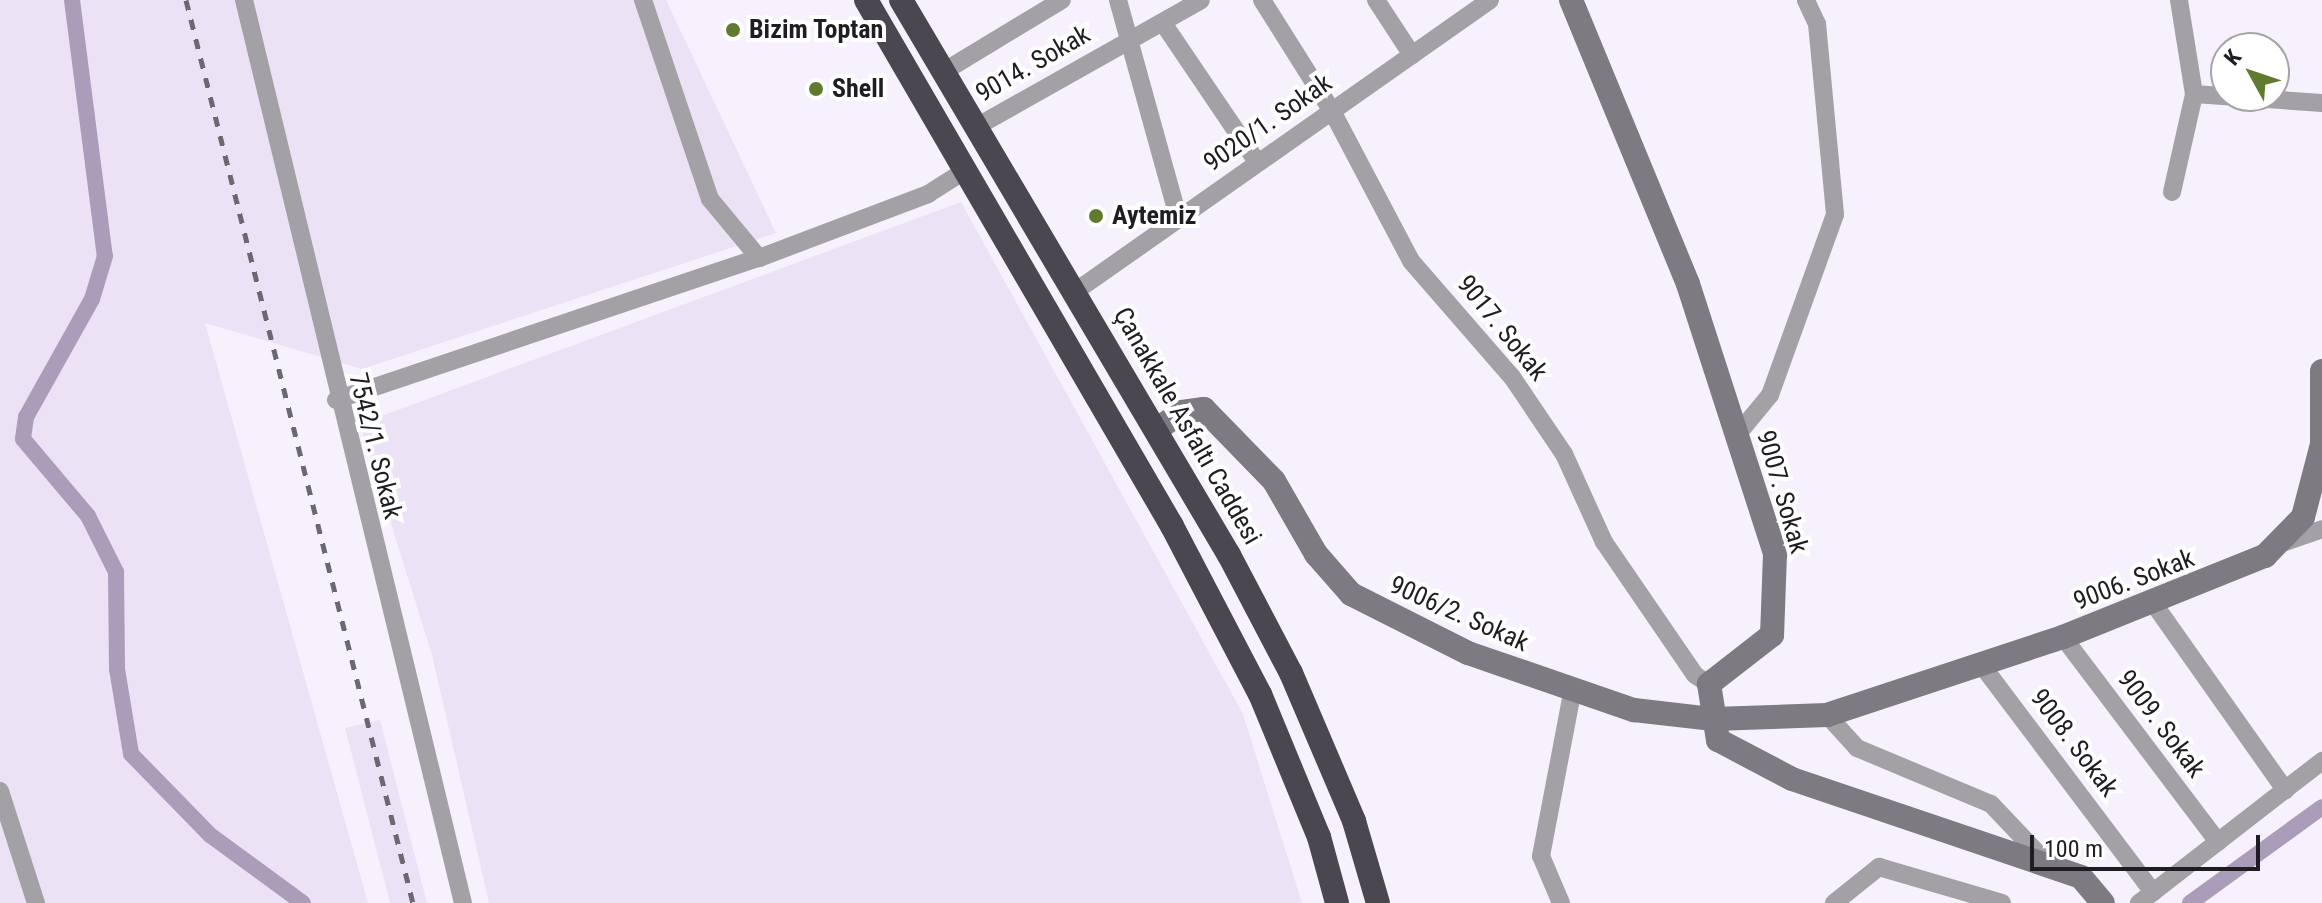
<!DOCTYPE html>
<html>
<head>
<meta charset="utf-8">
<style>
  body { margin:0 }
  #map { position:relative; width:2322px; height:903px; overflow:hidden; background:#f6f1fc; font-family:"Roboto Condensed",sans-serif }
  div>[style] { position:absolute }
  .built>* { inset:0; background:#ebe3f5 }
  .canal>* { height:16px; margin:-8px; padding:0 8px; transform-origin:8px; border-radius:8px; background:#aa9db9 }
  .street>* { height:18px; margin:-9px; padding:0 9px; transform-origin:9px; border-radius:9px; background:#a3a1a6 }
  .secondary>* { height:24px; margin:-12px; padding:0 12px; transform-origin:12px; border-radius:12px; background:#7d7a81 }
  .highway>* { height:24px; margin:-12px; padding:0 12px; transform-origin:12px; border-radius:12px; background:#4b4750 }
  .rail>* { height:5px; margin-top:-2.5px; transform-origin:0; background:repeating-linear-gradient(90deg,#6b686f 0 10px,transparent 0 20px) }
  .dots>* { width:22px; height:22px; translate:-50% -50%; box-sizing:border-box; border:4px solid #fff; border-radius:50% }
  span { translate:-50% -50%; white-space:nowrap; text-align:center; line-height:1.15; -webkit-text-stroke:8px #fff; paint-order:stroke }
  .poi-label { font-size:26px; color:#1f1d21; font-weight:700 }
  .left { translate:0 -50%; text-align:left }
  .street-label { font-size:26px; color:#1f1d21 }
  .north { position:absolute; left:2210px; top:32px; width:80px; height:80px; box-sizing:border-box; background:#fff; border:2px solid #a5a5a6; border-radius:50%; rotate:310deg; font-size:22px; font-weight:700; line-height:32px; text-align:center; color:#1f1d21 }
  .north::after { content:''; display:block; margin:auto; width:28px; height:36px; background:#607b2f; clip-path:polygon(50% 0,100% 100%,50% 72%,0 100%) }
  .scale { position:absolute; left:2030px; top:835px; width:230px; height:36px; box-sizing:border-box; border:4px solid #1f1d21; border-top:0; padding-left:10px; font-size:24px; line-height:28px; white-space:nowrap; color:#1f1d21; -webkit-text-stroke:6px #fff; paint-order:stroke }
</style>
</head>
<body>
<div id="map">
  <div class="built">
    <i style="clip-path:polygon(0 0,666px 0,776px 233px,362px 369px,205px 323px,368px 903px,0 903px)"></i>
    <i style="clip-path:polygon(961px 202px,1243px 714px,1302px 903px,489px 903px,432px 655px,360px 424px)"></i>
    <i style="clip-path:polygon(380px 720px,427px 903px,390px 903px,345px 728px)"></i>
  </div>
  <div class="canal">
    <i style="left:72px;top:0;width:258px;rotate:82.7deg"></i>
    <i style="left:105px;top:256px;width:45px;rotate:106.8deg"></i>
    <i style="left:92px;top:299px;width:135px;rotate:119.2deg"></i>
    <i style="left:26px;top:417px;width:22px;rotate:98deg"></i>
    <i style="left:23px;top:439px;width:101px;rotate:49.8deg"></i>
    <i style="left:88px;top:516px;width:63px;rotate:63.4deg"></i>
    <i style="left:116px;top:572px;width:97px;rotate:89.4deg"></i>
    <i style="left:117px;top:669px;width:86px;rotate:80.6deg"></i>
    <i style="left:131px;top:754px;width:113px;rotate:45.7deg"></i>
    <i style="left:210px;top:835px;width:115px;rotate:36.2deg"></i>
    <i style="left:2190px;top:903px;width:163px;rotate:-36deg"></i>
  </div>
  <div class="street">
    <i style="left:244px;top:0;width:929px;rotate:76.37deg"></i>
    <i style="left:643px;top:0;width:210px;rotate:71.4deg"></i>
    <i style="left:710px;top:199px;width:77px;rotate:50.3deg"></i>
    <i style="left:1118px;top:0;width:225px;rotate:74.5deg"></i>
    <i style="left:1262px;top:0;width:131px;rotate:57.8deg"></i>
    <i style="left:1332px;top:111px;width:170px;rotate:62.2deg"></i>
    <i style="left:1411px;top:261px;width:154px;rotate:49deg"></i>
    <i style="left:1512px;top:377px;width:93px;rotate:56deg"></i>
    <i style="left:1564px;top:454px;width:97px;rotate:65.6deg"></i>
    <i style="left:1604px;top:542px;width:161px;rotate:55.6deg"></i>
    <i style="left:1695px;top:675px;width:17px;rotate:33deg"></i>
    <i style="left:1376px;top:0;width:66px;rotate:56.8deg"></i>
    <i style="left:1163px;top:23px;width:168px;rotate:55.9deg"></i>
    <i style="left:943px;top:72px;width:139px;rotate:-31.2deg"></i>
    <i style="left:2194px;top:94px;width:128px;rotate:4deg"></i>
    <i style="left:976px;top:127px;width:258px;rotate:-29.4deg"></i>
    <i style="left:2172px;top:192px;width:100px;rotate:-77.3deg"></i>
    <i style="left:2194px;top:94px;width:95px;rotate:-99.1deg"></i>
    <i style="left:1076px;top:291px;width:506px;rotate:-35.1deg"></i>
    <i style="left:336px;top:400px;width:446px;rotate:-18.6deg"></i>
    <i style="left:759px;top:258px;width:181px;rotate:-20.7deg"></i>
    <i style="left:928px;top:194px;width:45px;rotate:-32.3deg"></i>
    <i style="left:1737px;top:435px;width:52px;rotate:-50.5deg"></i>
    <i style="left:1770px;top:395px;width:192px;rotate:-70.2deg"></i>
    <i style="left:1835px;top:214px;width:191px;rotate:-95.4deg"></i>
    <i style="left:1817px;top:24px;width:26px;rotate:-115deg"></i>
    <i style="left:2285px;top:542px;width:39px;rotate:-19deg"></i>
    <i style="left:2154px;top:604px;width:228px;rotate:54.8deg"></i>
    <i style="left:2063px;top:637px;width:257px;rotate:52.9deg"></i>
    <i style="left:1981px;top:664px;width:286px;rotate:53deg"></i>
    <i style="left:1827px;top:715px;width:45px;rotate:47.7deg"></i>
    <i style="left:1857px;top:748px;width:145px;rotate:22.7deg"></i>
    <i style="left:1991px;top:804px;width:81px;rotate:46.5deg"></i>
    <i style="left:0;top:791px;width:118px;rotate:72.2deg"></i>
    <i style="left:1561px;top:903px;width:51px;rotate:-113.1deg"></i>
    <i style="left:1541px;top:856px;width:166px;rotate:-79.2deg"></i>
    <i style="left:1834px;top:903px;width:58px;rotate:-38.7deg"></i>
    <i style="left:1879px;top:867px;width:128px;rotate:16.3deg"></i>
    <i style="left:2139px;top:903px;width:232px;rotate:-37.8deg"></i>
  </div>
  <div class="secondary">
    <i style="left:1571px;top:0;width:307px;rotate:67.6deg"></i>
    <i style="left:1688px;top:284px;width:284px;rotate:72.1deg"></i>
    <i style="left:1775px;top:554px;width:81px;rotate:92.1deg"></i>
    <i style="left:1772px;top:635px;width:80px;rotate:142.1deg"></i>
    <i style="left:1709px;top:684px;width:57px;rotate:80.9deg"></i>
    <i style="left:1718px;top:740px;width:84px;rotate:27.8deg"></i>
    <i style="left:1792px;top:779px;width:305px;rotate:18.7deg"></i>
    <i style="left:2081px;top:877px;width:34px;rotate:50deg"></i>
    <i style="left:1159px;top:428px;width:28px;rotate:-35deg"></i>
    <i style="left:1182px;top:412px;width:22px;rotate:-8deg"></i>
    <i style="left:1204px;top:409px;width:100px;rotate:45.8deg"></i>
    <i style="left:1274px;top:481px;width:84px;rotate:60.1deg"></i>
    <i style="left:1316px;top:554px;width:53px;rotate:48.8deg"></i>
    <i style="left:1351px;top:594px;width:131px;rotate:26.8deg"></i>
    <i style="left:1468px;top:653px;width:176px;rotate:19deg"></i>
    <i style="left:1634px;top:710px;width:80px;rotate:6.5deg"></i>
    <i style="left:1713px;top:719px;width:114px;rotate:-2deg"></i>
    <i style="left:1827px;top:715px;width:249px;rotate:-18.3deg"></i>
    <i style="left:2063px;top:637px;width:218px;rotate:-21.9deg"></i>
    <i style="left:2265px;top:556px;width:54px;rotate:-45.7deg"></i>
    <i style="left:2303px;top:517px;width:75px;rotate:-75.4deg"></i>
    <i style="left:2322px;top:444px;width:73px;rotate:-90deg"></i>
  </div>
  <div class="highway">
    <i style="left:866px;top:0;width:609px;rotate:59.81deg"></i>
    <i style="left:1172px;top:526px;width:190px;rotate:62.4deg"></i>
    <i style="left:1260px;top:694px;width:155px;rotate:67.6deg"></i>
    <i style="left:1319px;top:837px;width:68px;rotate:74.7deg"></i>
    <i style="left:901px;top:0;width:645px;rotate:59.42deg"></i>
    <i style="left:1229px;top:555px;width:133px;rotate:62.3deg"></i>
    <i style="left:1291px;top:673px;width:161px;rotate:66.9deg"></i>
    <i style="left:1354px;top:821px;width:85px;rotate:73.7deg"></i>
  </div>
  <div class="rail">
    <i style="left:186px;top:0;width:931px;rotate:75.89deg"></i>
  </div>
  <div class="dots">
    <i style="left:733px;top:30px;background:#607b2f"></i>
    <i style="left:816px;top:89px;background:#607b2f"></i>
    <i style="left:1096px;top:216px;background:#607b2f"></i>
  </div>
  <div class="poi-label">
    <span class="left" style="left:749px;top:30px">Bizim Toptan</span>
    <span class="left" style="left:832px;top:89px">Shell</span>
    <span class="left" style="left:1112px;top:216px">Aytemiz</span>
  </div>
  <div class="street-label">
    <span style="left:1033px;top:64px;rotate:-30deg">9014. Sokak</span>
    <span style="left:1268px;top:123px;rotate:-35deg">9020/1. Sokak</span>
    <span style="left:1502px;top:328px;rotate:51deg">9017. Sokak</span>
    <span style="left:1187px;top:426px;rotate:60deg">Çanakkale Asfaltı Caddesi</span>
    <span style="left:375px;top:446px;rotate:76deg">7542/1. Sokak</span>
    <span style="left:1782px;top:492px;rotate:74deg">9007. Sokak</span>
    <span style="left:2134px;top:580px;rotate:-21deg">9006. Sokak</span>
    <span style="left:1459px;top:614px;rotate:24deg">9006/2. Sokak</span>
    <span style="left:2161px;top:724px;rotate:53deg">9009. Sokak</span>
    <span style="left:2074px;top:743px;rotate:53deg">9008. Sokak</span>
  </div>
  <div class="north">K</div>
  <div class="scale">100 m</div>
</div>
</body>
</html>
